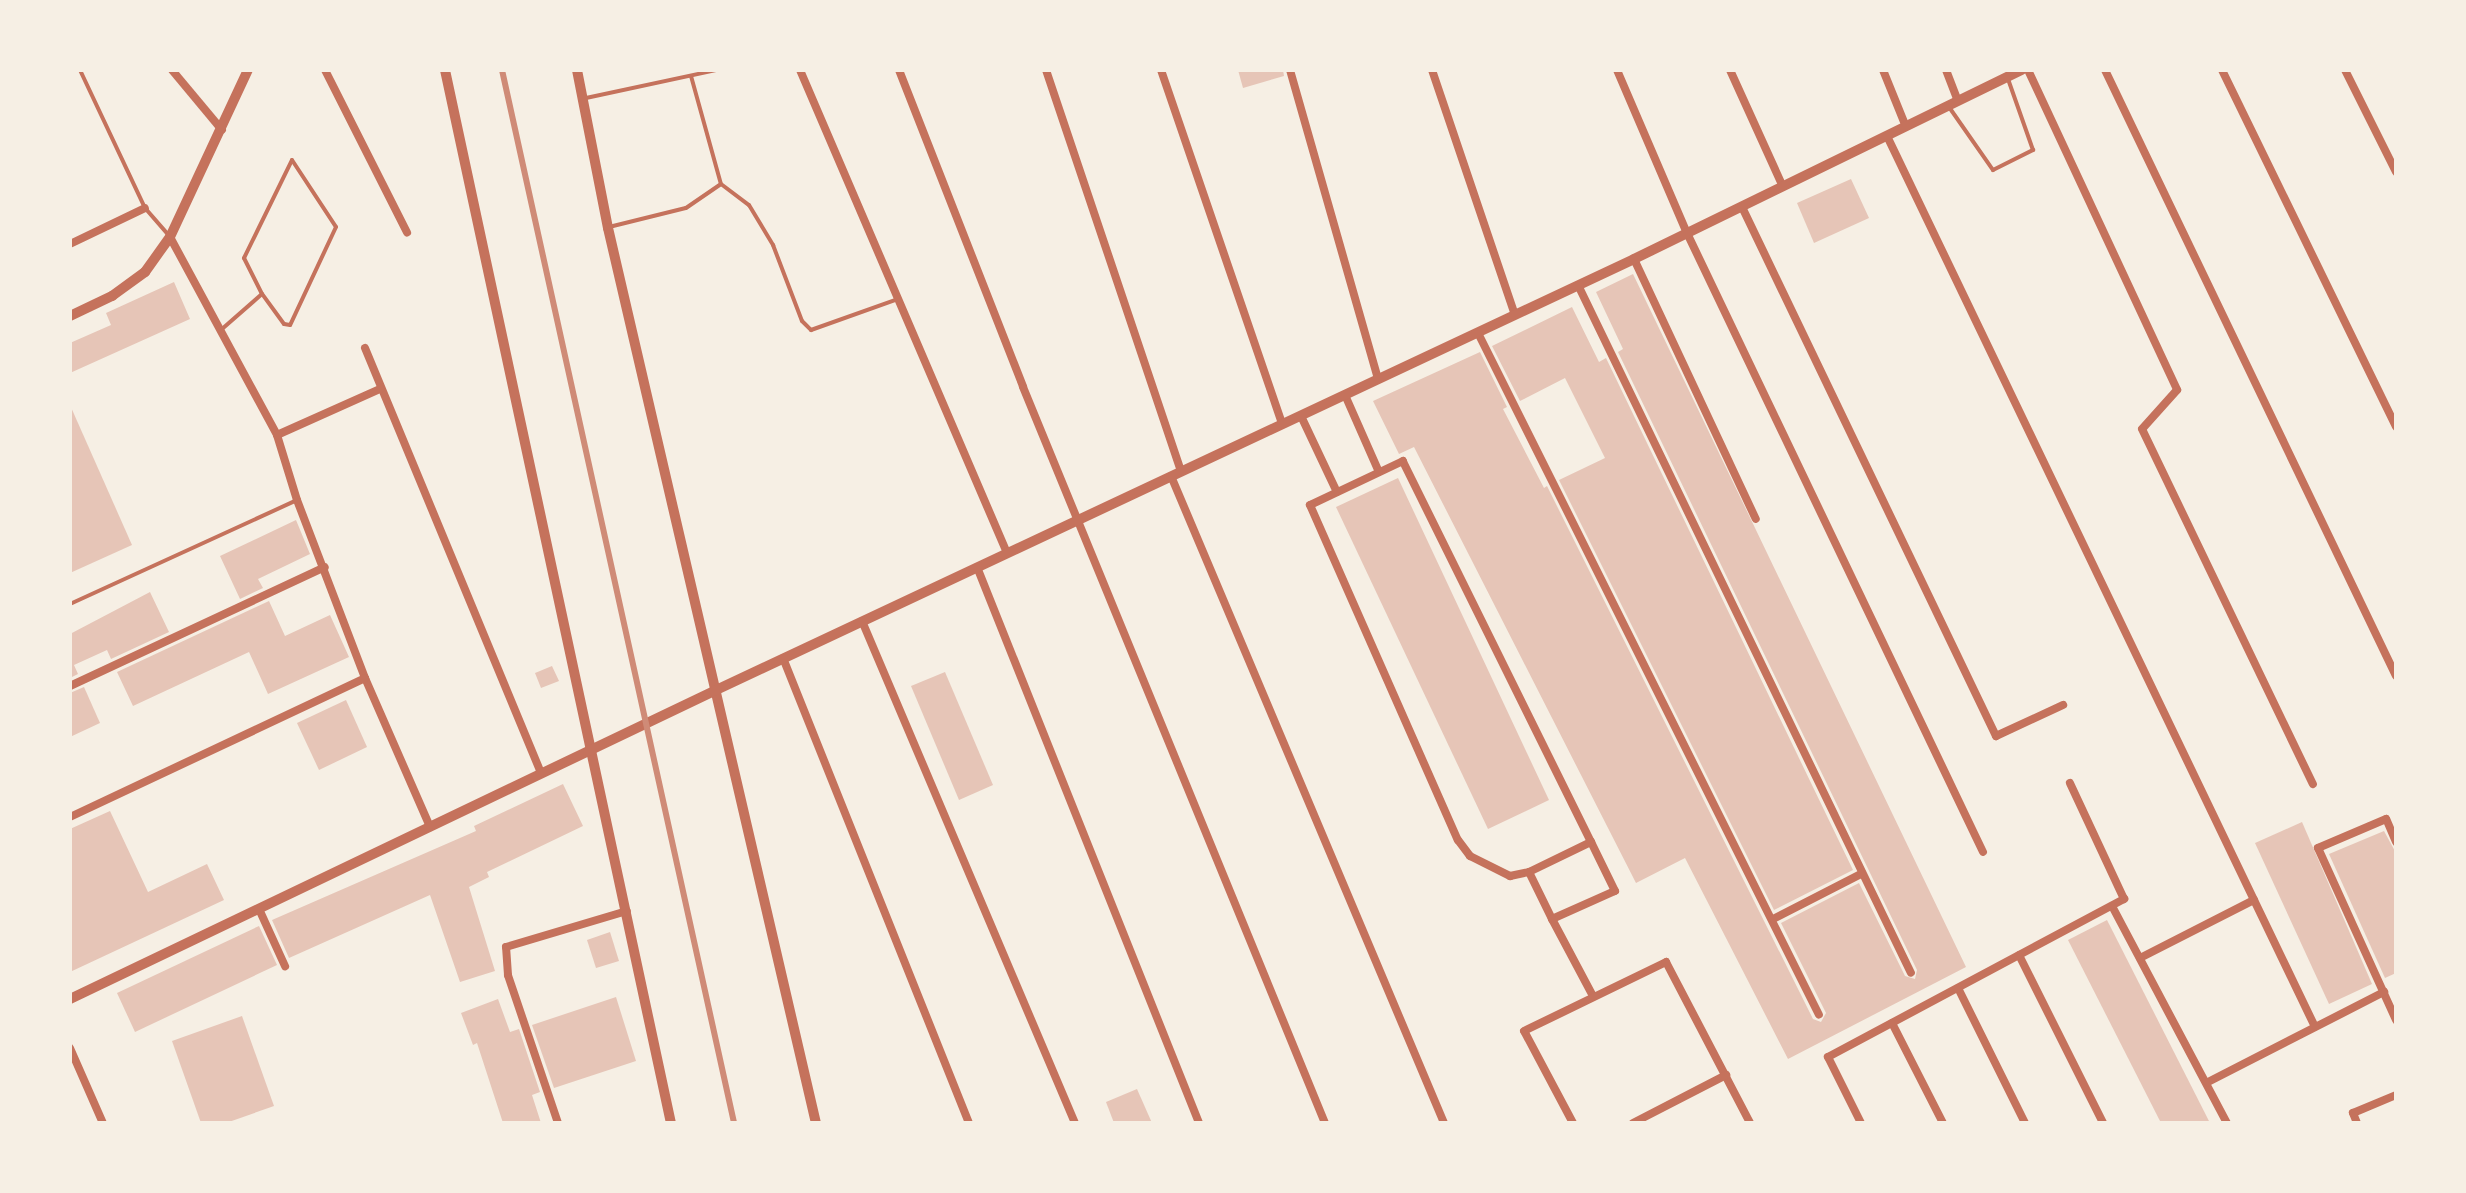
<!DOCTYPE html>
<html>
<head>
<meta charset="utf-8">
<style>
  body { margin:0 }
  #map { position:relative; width:2466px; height:1193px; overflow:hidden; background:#f6efe4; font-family:"Zilla Slab",serif }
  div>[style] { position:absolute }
  .building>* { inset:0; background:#e6c5b7 }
  .service>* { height:4px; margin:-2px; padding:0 2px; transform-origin:2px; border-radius:2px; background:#c5725c }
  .minor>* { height:8px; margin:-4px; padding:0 4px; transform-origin:4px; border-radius:4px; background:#c5725c }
  .tertiary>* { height:10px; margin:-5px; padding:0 5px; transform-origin:5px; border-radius:5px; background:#c5725c }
  .rail>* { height:6px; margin:-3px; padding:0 3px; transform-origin:3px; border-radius:3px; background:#cf8b77 }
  span { translate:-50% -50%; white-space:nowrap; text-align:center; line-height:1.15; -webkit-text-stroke:6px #f6efe4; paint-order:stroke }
  .frame { position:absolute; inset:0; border:72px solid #f6efe4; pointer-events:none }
</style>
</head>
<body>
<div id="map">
  <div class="building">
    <i style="clip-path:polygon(1238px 70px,1283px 70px,1284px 76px,1243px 88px)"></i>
    <i style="clip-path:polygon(1851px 179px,1869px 218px,1814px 243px,1797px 203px)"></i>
    <i style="clip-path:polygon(1633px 274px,1966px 967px,1788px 1059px,1685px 858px,1636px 883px,1414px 447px,1399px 454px,1373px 401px,1480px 352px,1507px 407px,1503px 409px,1544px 488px,1547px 486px,1813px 1019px,1821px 1022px,1826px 1013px,1781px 923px,1859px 883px,1905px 976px,1915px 979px,1917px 970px,1618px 352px,1623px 349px,1596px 292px)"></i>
    <i style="clip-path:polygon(174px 282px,190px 319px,70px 373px,70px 343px,111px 325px,106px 313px)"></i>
    <i style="clip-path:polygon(1572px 307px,1599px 362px,1606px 358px,1853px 870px,1774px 910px,1559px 480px,1605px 458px,1565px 378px,1520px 401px,1492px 346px)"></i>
    <i style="clip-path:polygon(70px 405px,132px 545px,70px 573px)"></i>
    <i style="clip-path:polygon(1398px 478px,1549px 800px,1488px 829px,1336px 507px)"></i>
    <i style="clip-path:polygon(296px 520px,310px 554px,258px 579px,263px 588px,240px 599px,220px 556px)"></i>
    <i style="clip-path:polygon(150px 592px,169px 632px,111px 659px,107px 650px,74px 665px,78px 674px,70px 678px,70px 634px)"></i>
    <i style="clip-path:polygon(269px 601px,285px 636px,330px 615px,349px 657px,268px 694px,249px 652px,133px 706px,117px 672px)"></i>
    <i style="clip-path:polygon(552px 666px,559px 681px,541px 688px,535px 673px)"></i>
    <i style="clip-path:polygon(945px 672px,993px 785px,959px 800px,911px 686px)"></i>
    <i style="clip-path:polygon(84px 687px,100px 723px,70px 737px,70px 693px)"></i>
    <i style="clip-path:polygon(346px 700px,367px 747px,319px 770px,297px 723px)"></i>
    <i style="clip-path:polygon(563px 784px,583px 826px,487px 872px,489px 877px,469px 887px,495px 971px,460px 982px,430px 895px,289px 958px,272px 920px,476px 831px,474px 826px)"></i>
    <i style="clip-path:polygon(110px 811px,148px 892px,207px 864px,224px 900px,70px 972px,70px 829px)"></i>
    <i style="clip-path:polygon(2302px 822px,2372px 984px,2329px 1004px,2255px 843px)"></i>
    <i style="clip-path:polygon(2384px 831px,2396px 853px,2396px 973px,2385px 978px,2329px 854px)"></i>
    <i style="clip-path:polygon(2107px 920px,2210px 1123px,2161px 1123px,2068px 940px)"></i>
    <i style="clip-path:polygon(259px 926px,277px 965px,135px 1032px,117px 993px)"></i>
    <i style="clip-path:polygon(610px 932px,619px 961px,596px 968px,587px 940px)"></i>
    <i style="clip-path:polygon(616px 997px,636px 1061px,554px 1088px,532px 1025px)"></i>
    <i style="clip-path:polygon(498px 999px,510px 1032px,519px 1029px,540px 1092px,532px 1095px,541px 1123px,503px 1123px,477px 1043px,473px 1045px,461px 1013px)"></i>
    <i style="clip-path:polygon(242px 1016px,274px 1106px,226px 1123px,201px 1123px,172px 1041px)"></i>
    <i style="clip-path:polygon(1137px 1089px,1152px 1123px,1114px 1123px,1106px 1102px)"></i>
  </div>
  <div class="service">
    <i style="left:80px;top:70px;width:153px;rotate:64.8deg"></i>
    <i style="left:145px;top:208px;width:37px;rotate:49deg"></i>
    <i style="left:691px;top:76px;width:112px;rotate:74.5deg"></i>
    <i style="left:721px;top:184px;width:35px;rotate:37deg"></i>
    <i style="left:749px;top:205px;width:47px;rotate:59deg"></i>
    <i style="left:773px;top:245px;width:81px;rotate:69.1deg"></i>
    <i style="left:802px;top:321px;width:13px;rotate:45deg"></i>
    <i style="left:811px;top:330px;width:92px;rotate:-19.6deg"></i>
    <i style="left:586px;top:98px;width:134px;rotate:-12.1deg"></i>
    <i style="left:1949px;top:107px;width:77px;rotate:55.1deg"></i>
    <i style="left:1993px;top:170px;width:45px;rotate:-26.6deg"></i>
    <i style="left:2033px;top:150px;width:75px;rotate:-109.4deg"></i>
    <i style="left:609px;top:227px;width:79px;rotate:-13.9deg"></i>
    <i style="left:686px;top:208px;width:42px;rotate:-34.4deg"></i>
    <i style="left:222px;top:329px;width:53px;rotate:-41.2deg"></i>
    <i style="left:262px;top:294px;width:40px;rotate:-116.6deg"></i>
    <i style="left:244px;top:258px;width:109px;rotate:-63.9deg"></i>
    <i style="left:292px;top:160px;width:80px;rotate:56.7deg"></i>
    <i style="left:336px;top:227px;width:108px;rotate:115.1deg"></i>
    <i style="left:290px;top:325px;width:6px;rotate:-171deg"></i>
    <i style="left:284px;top:324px;width:37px;rotate:-126deg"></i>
    <i style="left:70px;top:604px;width:250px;rotate:-24.6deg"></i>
  </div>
  <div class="minor">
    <i style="left:172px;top:70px;width:78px;rotate:50.2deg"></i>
    <i style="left:325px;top:70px;width:182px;rotate:63.2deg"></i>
    <i style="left:800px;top:70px;width:525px;rotate:66.8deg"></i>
    <i style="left:899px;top:70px;width:340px;rotate:68.6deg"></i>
    <i style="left:1023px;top:387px;width:796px;rotate:67.69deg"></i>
    <i style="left:1046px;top:70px;width:424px;rotate:71.4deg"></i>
    <i style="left:1161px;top:70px;width:374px;rotate:71.1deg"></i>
    <i style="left:1290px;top:70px;width:321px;rotate:74.1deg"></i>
    <i style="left:1432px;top:70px;width:259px;rotate:71.3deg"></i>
    <i style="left:1617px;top:70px;width:177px;rotate:66.8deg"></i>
    <i style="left:1687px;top:233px;width:686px;rotate:64.44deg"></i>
    <i style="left:1730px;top:70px;width:128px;rotate:65.6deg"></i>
    <i style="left:1883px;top:70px;width:61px;rotate:68deg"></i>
    <i style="left:1946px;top:70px;width:33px;rotate:69deg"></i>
    <i style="left:2028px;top:70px;width:353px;rotate:65deg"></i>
    <i style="left:2177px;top:390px;width:52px;rotate:131.9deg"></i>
    <i style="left:2142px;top:429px;width:394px;rotate:64.3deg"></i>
    <i style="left:2105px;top:70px;width:672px;rotate:64.35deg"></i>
    <i style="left:2222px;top:70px;width:397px;rotate:64deg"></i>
    <i style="left:2345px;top:70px;width:114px;rotate:63.4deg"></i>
    <i style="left:1887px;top:136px;width:988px;rotate:64.34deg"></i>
    <i style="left:1742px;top:207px;width:587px;rotate:64.35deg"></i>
    <i style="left:1996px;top:736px;width:74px;rotate:-24.8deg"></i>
    <i style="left:170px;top:237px;width:225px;rotate:61.6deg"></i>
    <i style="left:277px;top:435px;width:68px;rotate:72.9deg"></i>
    <i style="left:297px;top:500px;width:191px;rotate:69.1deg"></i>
    <i style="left:365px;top:678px;width:163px;rotate:66.4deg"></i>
    <i style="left:70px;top:244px;width:83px;rotate:-25.6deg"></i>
    <i style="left:1634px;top:259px;width:287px;rotate:64.9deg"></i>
    <i style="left:1578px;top:285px;width:764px;rotate:64.17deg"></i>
    <i style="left:1478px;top:333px;width:762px;rotate:63.43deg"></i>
    <i style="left:365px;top:348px;width:460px;rotate:67.5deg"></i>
    <i style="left:1345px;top:395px;width:84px;rotate:66.2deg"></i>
    <i style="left:1301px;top:416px;width:84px;rotate:64.7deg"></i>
    <i style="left:277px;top:435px;width:113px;rotate:-24.1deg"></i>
    <i style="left:1171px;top:476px;width:702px;rotate:67.12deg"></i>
    <i style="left:977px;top:567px;width:599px;rotate:68.23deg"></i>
    <i style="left:862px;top:621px;width:545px;rotate:67.01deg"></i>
    <i style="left:783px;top:658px;width:501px;rotate:68.2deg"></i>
    <i style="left:70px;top:686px;width:281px;rotate:-25deg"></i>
    <i style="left:70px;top:817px;width:326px;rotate:-25.2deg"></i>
    <i style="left:2396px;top:842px;width:25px;rotate:-113deg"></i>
    <i style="left:2386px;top:819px;width:74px;rotate:156.9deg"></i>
    <i style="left:2318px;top:848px;width:189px;rotate:65.6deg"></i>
    <i style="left:1529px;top:872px;width:52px;rotate:63.9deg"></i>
    <i style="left:1552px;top:919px;width:69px;rotate:-24deg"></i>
    <i style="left:1615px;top:891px;width:55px;rotate:-116.1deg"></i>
    <i style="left:1591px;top:842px;width:425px;rotate:-116.3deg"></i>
    <i style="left:1403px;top:461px;width:103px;rotate:154.7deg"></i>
    <i style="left:1310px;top:505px;width:366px;rotate:66.2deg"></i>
    <i style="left:1458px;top:840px;width:20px;rotate:53deg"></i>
    <i style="left:1470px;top:856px;width:45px;rotate:26.6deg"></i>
    <i style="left:1510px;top:876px;width:19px;rotate:-12deg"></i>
    <i style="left:1529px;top:872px;width:69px;rotate:-25.8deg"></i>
    <i style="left:2112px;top:906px;width:246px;rotate:62.1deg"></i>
    <i style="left:259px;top:909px;width:63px;rotate:65.5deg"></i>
    <i style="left:1552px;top:919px;width:87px;rotate:62deg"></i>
    <i style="left:1773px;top:919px;width:99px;rotate:-27.1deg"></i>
    <i style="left:2019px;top:955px;width:188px;rotate:63.4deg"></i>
    <i style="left:2140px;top:958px;width:128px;rotate:-27deg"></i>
    <i style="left:1958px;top:988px;width:151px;rotate:63.6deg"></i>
    <i style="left:1892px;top:1023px;width:112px;rotate:63deg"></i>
    <i style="left:70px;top:1048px;width:82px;rotate:66.3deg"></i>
    <i style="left:2208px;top:1082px;width:198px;rotate:-27.1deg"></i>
    <i style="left:558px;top:1123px;width:156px;rotate:-108.7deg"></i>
    <i style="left:508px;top:975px;width:28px;rotate:-94deg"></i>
    <i style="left:506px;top:947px;width:126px;rotate:-16.6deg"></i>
    <i style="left:1573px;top:1123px;width:104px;rotate:-118deg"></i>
    <i style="left:1524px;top:1031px;width:158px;rotate:-25.9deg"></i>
    <i style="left:1666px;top:962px;width:182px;rotate:62.4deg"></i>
    <i style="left:1633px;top:1123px;width:105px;rotate:-27.3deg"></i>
    <i style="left:1861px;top:1123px;width:74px;rotate:-116.6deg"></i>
    <i style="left:1828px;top:1057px;width:336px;rotate:-28.1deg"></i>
    <i style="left:2124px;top:899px;width:128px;rotate:-115deg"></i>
    <i style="left:2357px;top:1123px;width:11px;rotate:-112deg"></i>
    <i style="left:2353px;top:1113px;width:47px;rotate:-22.7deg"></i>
  </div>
  <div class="tertiary">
    <i style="left:445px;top:70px;width:1077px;rotate:77.89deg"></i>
    <i style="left:577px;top:70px;width:161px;rotate:78.9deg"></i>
    <i style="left:608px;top:228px;width:919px;rotate:76.92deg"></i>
    <i style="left:70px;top:316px;width:47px;rotate:-25.5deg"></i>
    <i style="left:112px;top:296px;width:41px;rotate:-36deg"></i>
    <i style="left:145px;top:272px;width:43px;rotate:-54.5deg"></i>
    <i style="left:170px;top:237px;width:184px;rotate:-65deg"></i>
    <i style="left:70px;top:999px;width:714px;rotate:-25.56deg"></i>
    <i style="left:714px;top:691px;width:1016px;rotate:-25.15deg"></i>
    <i style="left:1634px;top:259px;width:431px;rotate:-26deg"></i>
  </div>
  <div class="rail">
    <i style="left:502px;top:70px;width:1078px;rotate:77.57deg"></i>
  </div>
  <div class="frame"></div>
</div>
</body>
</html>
